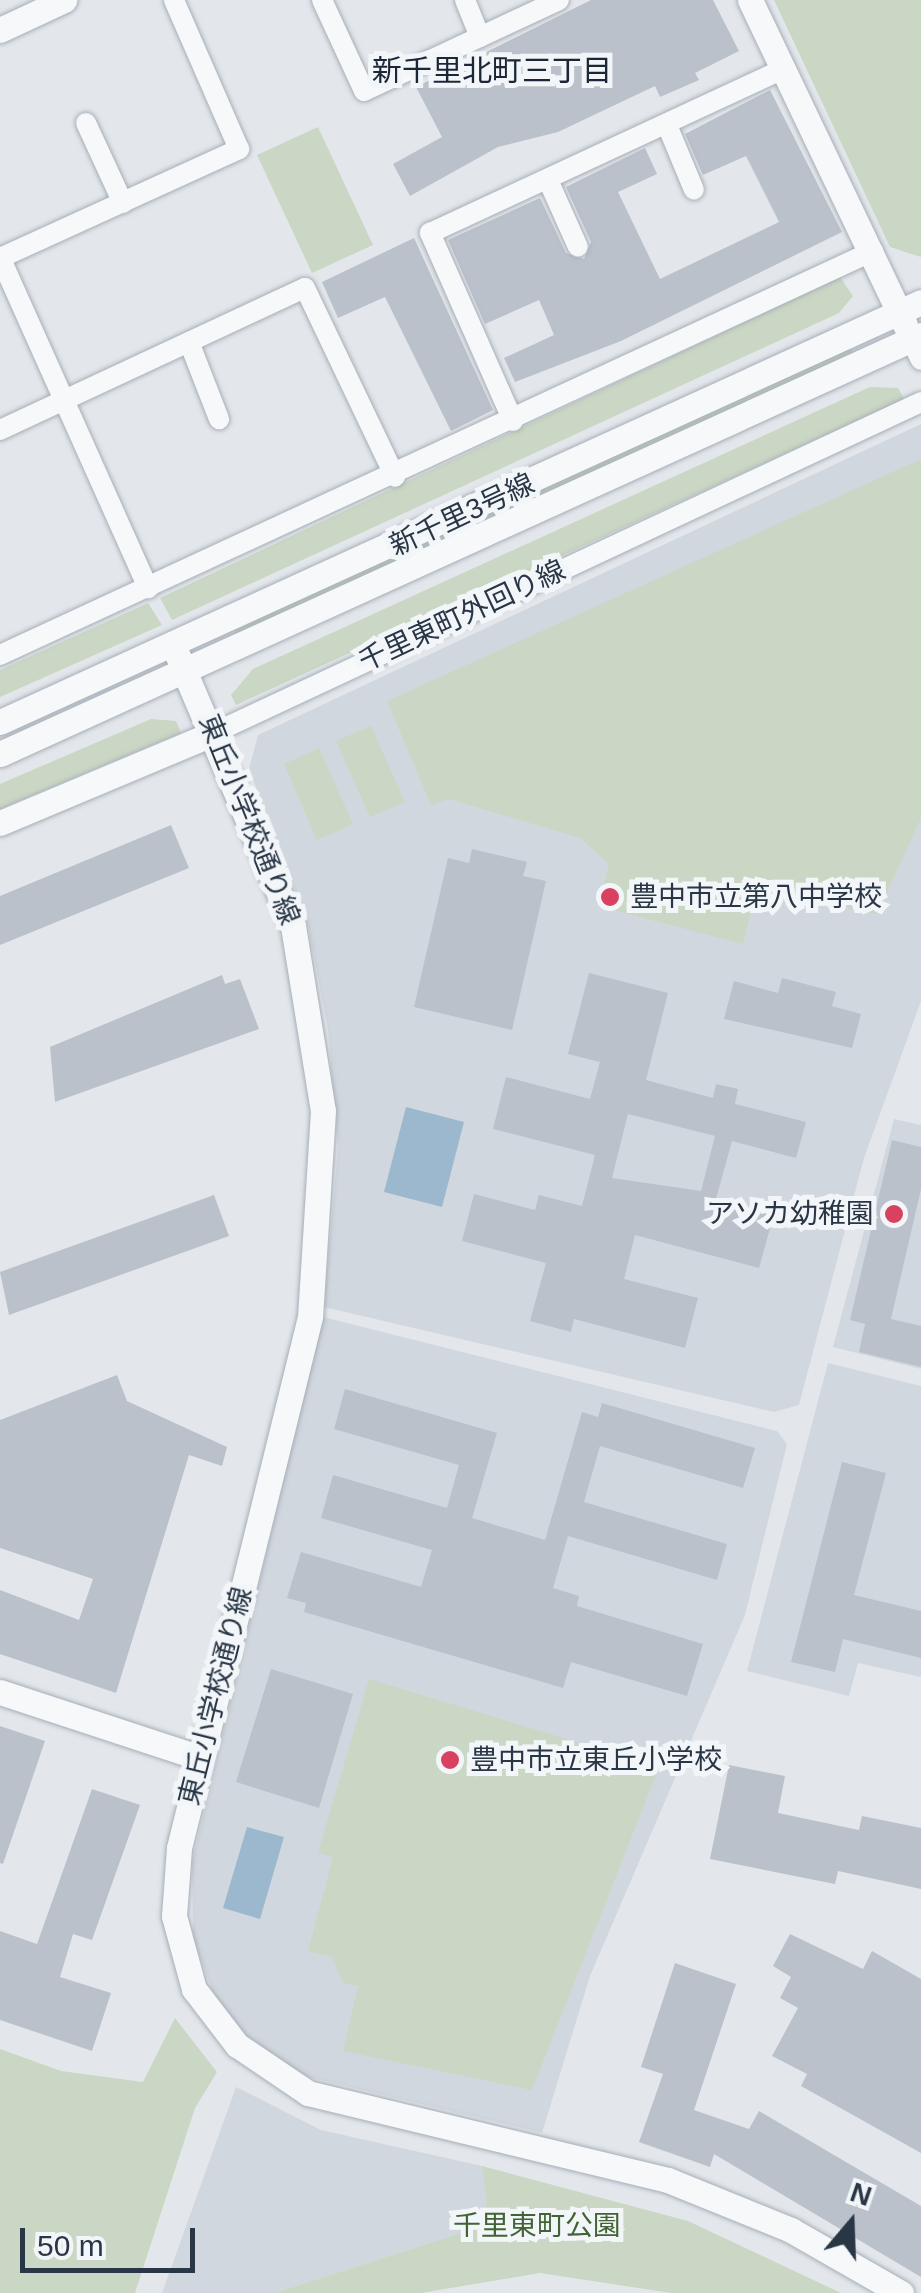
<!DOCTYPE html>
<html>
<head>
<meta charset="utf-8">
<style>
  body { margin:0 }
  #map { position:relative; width:921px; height:2293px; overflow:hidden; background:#e3e7ec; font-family:Arial,"Noto Sans JP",sans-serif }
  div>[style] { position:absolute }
  .built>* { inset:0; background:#d1d7de }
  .green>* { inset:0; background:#cad7c4 }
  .water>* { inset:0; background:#9cb8ce }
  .building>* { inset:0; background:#bac1cb }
  .roads { filter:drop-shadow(0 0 2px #a7aeb7) drop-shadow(0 0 2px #a7aeb7) }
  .minor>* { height:20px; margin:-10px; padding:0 10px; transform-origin:10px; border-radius:10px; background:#f6f8fa }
  .tertiary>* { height:25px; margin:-12.5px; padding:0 12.5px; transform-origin:12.5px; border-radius:12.5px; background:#f6f8fa }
  .dots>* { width:28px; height:28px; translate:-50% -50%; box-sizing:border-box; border:5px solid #f3f6f9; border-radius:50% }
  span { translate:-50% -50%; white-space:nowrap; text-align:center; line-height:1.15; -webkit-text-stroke:10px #f3f6f9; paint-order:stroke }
  .street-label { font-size:28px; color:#293646 }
  .poi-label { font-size:28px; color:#293646 }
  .left { translate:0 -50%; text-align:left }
  .right { translate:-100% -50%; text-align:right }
  .park-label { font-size:28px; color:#416335 }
  .neighbourhood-label { font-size:30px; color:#1b2637 }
  .north { position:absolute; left:801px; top:2173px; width:100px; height:100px; -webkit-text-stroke:8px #f3f6f9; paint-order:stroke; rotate:19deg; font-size:28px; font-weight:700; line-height:40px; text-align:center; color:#293646 }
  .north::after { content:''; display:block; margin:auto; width:35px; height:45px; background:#293646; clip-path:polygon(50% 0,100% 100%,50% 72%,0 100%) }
  .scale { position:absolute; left:20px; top:2228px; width:175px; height:45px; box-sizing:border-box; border:5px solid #293646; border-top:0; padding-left:12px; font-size:30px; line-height:35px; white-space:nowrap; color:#293646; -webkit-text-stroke:8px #f3f6f9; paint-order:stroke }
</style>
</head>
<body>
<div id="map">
  <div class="built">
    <i style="clip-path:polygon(921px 424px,921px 1001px,864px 1158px,799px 1405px,774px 1412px,324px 1307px,338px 1148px,328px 1030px,308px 925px,249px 769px,258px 735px)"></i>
    <i style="clip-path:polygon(894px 1119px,921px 1125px,921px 1369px,833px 1347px)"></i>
    <i style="clip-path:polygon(323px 1317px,777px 1431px,787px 1444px,745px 1615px,590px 1976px,542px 2133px,300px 2075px,244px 2035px,215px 1997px,193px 1938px,192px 1863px)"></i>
    <i style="clip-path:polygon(828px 1363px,921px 1386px,921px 1677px,858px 1663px,849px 1696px,747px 1671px)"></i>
    <i style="clip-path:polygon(236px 2087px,321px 2130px,482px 2166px,490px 2224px,274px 2293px,162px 2293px)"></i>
  </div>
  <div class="green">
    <i style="clip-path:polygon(774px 0,921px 0,921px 257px,890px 247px)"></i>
    <i style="clip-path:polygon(318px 127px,373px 245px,312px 273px,257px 155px)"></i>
    <i style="clip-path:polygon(840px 277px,853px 296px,839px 313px,172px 620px,160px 598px)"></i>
    <i style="clip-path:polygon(849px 347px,854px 353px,234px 635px,236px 629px)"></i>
    <i style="clip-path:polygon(870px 387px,898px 388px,904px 399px,236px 705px,231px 695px,253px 669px)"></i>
    <i style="clip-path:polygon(921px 459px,921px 818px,877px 914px,756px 890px,743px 944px,598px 906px,609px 864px,580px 838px,449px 799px,431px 805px,387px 701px)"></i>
    <i style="clip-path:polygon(148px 603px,162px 625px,0 697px,0 670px)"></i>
    <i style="clip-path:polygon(151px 719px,176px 721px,181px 733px,0 809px,0 784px)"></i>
    <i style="clip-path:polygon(371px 726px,405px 802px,370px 817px,336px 741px)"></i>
    <i style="clip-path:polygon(319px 748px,353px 824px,317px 840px,284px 764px)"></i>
    <i style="clip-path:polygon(369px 1679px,659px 1767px,532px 2090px,343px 2051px,358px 1986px,343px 1983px,332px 1957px,308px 1951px,333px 1857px,318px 1853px)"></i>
    <i style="clip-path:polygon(175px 2018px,217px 2072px,195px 2108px,135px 2293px,0 2293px,0 2049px,61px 2071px,143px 2082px)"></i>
    <i style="clip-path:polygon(482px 2166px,688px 2221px,841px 2293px,671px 2293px,540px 2273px,421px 2293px,274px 2293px,489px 2224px)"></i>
  </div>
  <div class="water">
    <i style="clip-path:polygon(406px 1107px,464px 1122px,442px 1207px,384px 1192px)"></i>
    <i style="clip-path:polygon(247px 1827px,284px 1837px,260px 1919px,223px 1908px)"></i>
  </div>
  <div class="building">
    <i style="clip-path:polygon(591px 0,713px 0,739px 51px,695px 73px,699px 80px,660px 97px,655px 86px,558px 132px,498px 147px,410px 196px,393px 164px,442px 137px,416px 87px)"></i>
    <i style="clip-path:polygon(770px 90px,842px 232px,621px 341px,515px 382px,504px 358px,554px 335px,539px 300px,485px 324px,448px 240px,540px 198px,566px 253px,584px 259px,591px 242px,566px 187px,645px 148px,657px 174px,618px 192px,660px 279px,779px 222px,746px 156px,703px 175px,685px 134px)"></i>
    <i style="clip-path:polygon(414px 238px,493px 410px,451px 431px,385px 297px,338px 318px,322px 282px)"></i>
    <i style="clip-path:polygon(171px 825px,189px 868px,0 945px,0 896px)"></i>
    <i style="clip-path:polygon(472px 849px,527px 862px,523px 876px,546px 881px,512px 1030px,414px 1007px,448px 858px,469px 863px)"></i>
    <i style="clip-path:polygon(evenodd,589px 973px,668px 993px,646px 1080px,713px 1098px,716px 1084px,738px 1089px,735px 1104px,806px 1122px,796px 1158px,732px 1141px,716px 1199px,774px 1214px,759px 1268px,635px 1235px,624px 1279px,698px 1298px,685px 1348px,574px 1319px,571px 1332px,530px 1321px,546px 1263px,462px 1241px,474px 1194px,535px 1210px,539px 1195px,582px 1206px,595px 1155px,493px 1129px,506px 1077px,590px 1099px,600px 1062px,568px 1054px,589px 973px,628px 1114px,715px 1136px,701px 1191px,612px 1178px,628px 1114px)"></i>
    <i style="clip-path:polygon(222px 975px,225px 984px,240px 979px,259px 1029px,55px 1102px,50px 1047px)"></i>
    <i style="clip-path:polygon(782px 978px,836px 992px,832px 1006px,861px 1014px,852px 1048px,724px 1019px,734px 981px,778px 993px)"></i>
    <i style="clip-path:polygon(892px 1140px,921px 1147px,921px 1189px,891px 1319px,921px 1326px,921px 1367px,859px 1352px,865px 1324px,850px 1320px)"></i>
    <i style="clip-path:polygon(214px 1195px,229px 1236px,9px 1315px,0 1272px)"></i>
    <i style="clip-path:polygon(117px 1375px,127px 1401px,227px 1447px,222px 1466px,189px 1455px,116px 1693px,0 1654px,0 1590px,79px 1620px,93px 1579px,0 1548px,0 1420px)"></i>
    <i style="clip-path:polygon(345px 1389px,497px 1433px,472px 1518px,545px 1540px,582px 1412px,598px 1417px,602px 1403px,755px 1448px,743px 1488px,600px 1446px,584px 1502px,727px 1544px,717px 1580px,568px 1536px,553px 1588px,579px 1596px,577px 1606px,703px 1644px,687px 1696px,571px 1662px,563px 1688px,304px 1612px,306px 1603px,287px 1598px,301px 1552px,421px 1587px,432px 1550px,321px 1518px,333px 1475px,447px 1508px,459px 1465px,334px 1429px)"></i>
    <i style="clip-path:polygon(842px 1462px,886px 1473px,854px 1595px,921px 1611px,921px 1658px,843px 1639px,835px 1672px,791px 1662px)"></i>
    <i style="clip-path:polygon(271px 1669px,353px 1694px,319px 1808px,236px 1782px)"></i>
    <i style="clip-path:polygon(0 1726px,45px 1741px,3px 1864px,0 1863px)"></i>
    <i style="clip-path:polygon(729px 1765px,785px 1776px,778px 1813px,859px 1830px,862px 1816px,921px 1828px,921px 1889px,838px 1871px,835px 1884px,710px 1859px)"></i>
    <i style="clip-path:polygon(92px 1789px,140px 1805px,92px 1940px,73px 1934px,60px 1977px,111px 1993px,92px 2051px,0 2020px,0 1931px,37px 1944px)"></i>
    <i style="clip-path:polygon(790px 1934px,863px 1969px,872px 1951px,921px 1979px,921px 2153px,801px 2086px,807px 2074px,772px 2056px,798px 2008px,780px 1998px,791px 1977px,773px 1966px)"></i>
    <i style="clip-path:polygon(675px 1963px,736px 1984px,694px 2110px,749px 2129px,759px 2111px,921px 2206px,921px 2277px,714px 2154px,710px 2167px,639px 2142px,663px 2074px,641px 2067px)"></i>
  </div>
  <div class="roads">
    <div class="minor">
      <i style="left:322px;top:0;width:100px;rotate:65.2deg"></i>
      <i style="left:364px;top:91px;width:215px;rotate:-25deg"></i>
      <i style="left:465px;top:0;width:40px;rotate:68deg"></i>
      <i style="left:86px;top:123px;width:88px;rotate:65.2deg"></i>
      <i style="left:667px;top:125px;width:70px;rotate:67.4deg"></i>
      <i style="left:548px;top:180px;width:73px;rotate:65.9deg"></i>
      <i style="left:0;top:257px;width:363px;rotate:65.9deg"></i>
      <i style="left:0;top:258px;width:263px;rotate:-24.5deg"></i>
      <i style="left:239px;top:149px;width:163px;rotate:-113.6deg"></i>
      <i style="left:911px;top:339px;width:23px;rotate:65deg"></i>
      <i style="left:189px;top:342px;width:83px;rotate:68.7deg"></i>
      <i style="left:513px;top:421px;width:206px;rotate:-113.8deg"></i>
      <i style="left:430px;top:233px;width:389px;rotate:-24.9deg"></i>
      <i style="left:0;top:430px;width:336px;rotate:-25deg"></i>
      <i style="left:305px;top:288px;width:209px;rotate:64.5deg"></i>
      <i style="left:0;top:655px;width:962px;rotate:-24.83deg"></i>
      <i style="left:216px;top:732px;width:778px;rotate:-25.08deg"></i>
    </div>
    <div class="tertiary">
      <i style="left:750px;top:0;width:360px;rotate:64.5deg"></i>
      <i style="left:0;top:30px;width:71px;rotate:-25.1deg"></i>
      <i style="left:174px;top:647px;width:303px;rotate:66.9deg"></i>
      <i style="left:293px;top:926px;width:187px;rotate:80.8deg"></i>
      <i style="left:323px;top:1111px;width:206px;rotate:93.6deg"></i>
      <i style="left:310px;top:1317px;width:547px;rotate:103.86deg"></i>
      <i style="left:179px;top:1848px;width:68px;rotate:94.2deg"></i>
      <i style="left:174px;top:1916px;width:76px;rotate:74.7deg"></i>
      <i style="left:194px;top:1989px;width:71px;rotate:52.5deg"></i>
      <i style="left:237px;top:2045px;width:86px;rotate:34.1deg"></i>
      <i style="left:308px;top:2093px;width:370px;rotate:13.6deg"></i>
      <i style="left:668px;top:2180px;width:133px;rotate:22.1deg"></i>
      <i style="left:791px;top:2230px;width:127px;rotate:29.8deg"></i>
      <i style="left:0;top:722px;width:1012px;rotate:-24.51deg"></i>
      <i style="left:0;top:754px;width:1012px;rotate:-24.46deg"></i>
      <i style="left:0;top:823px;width:234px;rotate:-22.8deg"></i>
      <i style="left:0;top:1692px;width:212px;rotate:18.2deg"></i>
    </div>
  </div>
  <div class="dots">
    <i style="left:610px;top:897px;background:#d94161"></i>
    <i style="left:894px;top:1214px;background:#d94161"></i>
    <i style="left:450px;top:1760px;background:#d94161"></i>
  </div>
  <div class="street-label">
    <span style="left:462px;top:515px;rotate:-25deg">新千里3号線</span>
    <span style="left:462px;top:616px;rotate:-25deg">千里東町外回り線</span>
    <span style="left:249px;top:820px;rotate:68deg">東丘小学校通り線</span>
    <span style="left:216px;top:1696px;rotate:-76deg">東丘小学校通り線</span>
  </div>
  <div class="poi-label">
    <span class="left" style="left:630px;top:897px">豊中市立第八中学校</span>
    <span class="right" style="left:874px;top:1214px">アソカ幼稚園</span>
    <span class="left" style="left:470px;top:1760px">豊中市立東丘小学校</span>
  </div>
  <div class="park-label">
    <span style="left:537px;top:2226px">千里東町公園</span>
  </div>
  <div class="neighbourhood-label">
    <span style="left:492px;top:71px">新千里北町三丁目</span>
  </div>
  <div class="north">N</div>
  <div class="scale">50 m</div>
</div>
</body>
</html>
